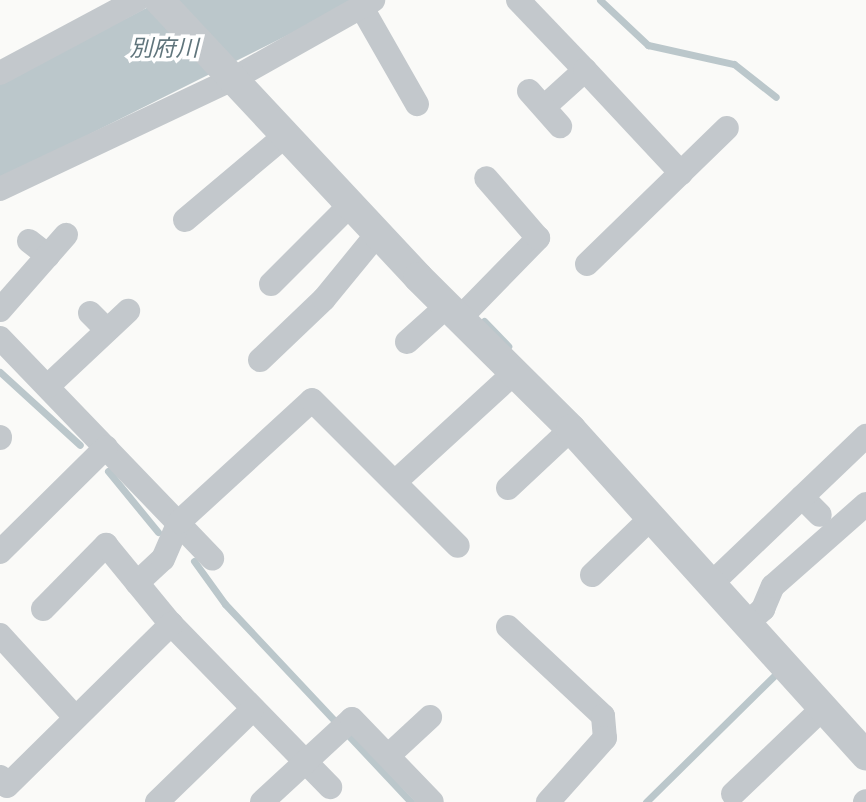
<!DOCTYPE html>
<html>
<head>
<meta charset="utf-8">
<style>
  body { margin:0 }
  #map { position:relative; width:866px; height:802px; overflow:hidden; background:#fafaf8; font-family:Mulish,"Noto Sans JP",sans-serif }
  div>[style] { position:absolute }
  .water>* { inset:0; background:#bbc7cb }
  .stream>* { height:7px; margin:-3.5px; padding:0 3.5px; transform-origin:3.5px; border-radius:3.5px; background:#bbc7cb }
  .minor>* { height:24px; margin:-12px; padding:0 12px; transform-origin:12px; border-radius:12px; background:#c3c8cc }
  .tertiary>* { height:30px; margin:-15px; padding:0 15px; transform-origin:15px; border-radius:15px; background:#c3c8cc }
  span { translate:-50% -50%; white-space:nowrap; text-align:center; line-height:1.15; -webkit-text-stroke:7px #fff; paint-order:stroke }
  .water-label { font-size:23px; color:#60757c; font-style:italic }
</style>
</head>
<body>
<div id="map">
  <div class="water">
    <i style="clip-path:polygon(162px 0,358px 0,0 179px,0 83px)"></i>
  </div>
  <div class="stream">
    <i style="left:600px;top:0;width:66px;rotate:43.2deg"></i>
    <i style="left:648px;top:45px;width:88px;rotate:12.5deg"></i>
    <i style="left:734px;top:64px;width:53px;rotate:38.2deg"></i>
    <i style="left:484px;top:321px;width:35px;rotate:46deg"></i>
    <i style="left:0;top:372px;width:108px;rotate:42.4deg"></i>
    <i style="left:108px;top:471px;width:79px;rotate:50.7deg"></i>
    <i style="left:194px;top:561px;width:53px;rotate:54.2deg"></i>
    <i style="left:225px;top:604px;width:272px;rotate:46.8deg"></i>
    <i style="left:646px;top:802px;width:181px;rotate:-44.6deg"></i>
  </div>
  <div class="minor">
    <i style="left:518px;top:0;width:97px;rotate:46.3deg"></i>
    <i style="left:585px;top:70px;width:55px;rotate:137.9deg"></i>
    <i style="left:361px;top:6px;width:113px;rotate:60.3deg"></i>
    <i style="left:585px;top:70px;width:141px;rotate:47deg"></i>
    <i style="left:0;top:73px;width:155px;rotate:-28.1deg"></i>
    <i style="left:529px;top:91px;width:47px;rotate:48.5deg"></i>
    <i style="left:0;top:189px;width:258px;rotate:-25.3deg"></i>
    <i style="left:233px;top:79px;width:161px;rotate:-29.4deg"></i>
    <i style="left:185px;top:220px;width:132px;rotate:-40.1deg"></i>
    <i style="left:29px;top:241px;width:24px;rotate:38deg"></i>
    <i style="left:587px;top:264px;width:195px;rotate:-44.2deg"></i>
    <i style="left:271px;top:284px;width:112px;rotate:-45deg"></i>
    <i style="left:0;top:310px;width:100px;rotate:-48.7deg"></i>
    <i style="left:90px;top:313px;width:24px;rotate:45deg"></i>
    <i style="left:460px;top:318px;width:112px;rotate:-45.7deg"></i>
    <i style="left:538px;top:238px;width:79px;rotate:-130.9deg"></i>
    <i style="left:0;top:338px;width:306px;rotate:46.1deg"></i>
    <i style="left:407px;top:342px;width:54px;rotate:-42deg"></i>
    <i style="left:260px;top:360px;width:88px;rotate:-43.6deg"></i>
    <i style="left:324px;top:299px;width:85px;rotate:-50.7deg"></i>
    <i style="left:48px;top:386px;width:110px;rotate:-43.2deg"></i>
    <i style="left:0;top:438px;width:1px;rotate:-90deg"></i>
    <i style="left:395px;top:482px;width:163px;rotate:-42.5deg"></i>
    <i style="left:508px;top:488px;width:86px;rotate:-43.1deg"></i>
    <i style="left:802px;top:497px;width:25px;rotate:45deg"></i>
    <i style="left:0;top:552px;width:149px;rotate:-44.7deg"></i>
    <i style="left:592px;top:575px;width:81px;rotate:-44deg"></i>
    <i style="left:137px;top:583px;width:35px;rotate:-43deg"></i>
    <i style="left:163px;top:559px;width:40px;rotate:-66.6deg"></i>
    <i style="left:179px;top:522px;width:180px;rotate:-42.5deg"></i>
    <i style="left:312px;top:400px;width:206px;rotate:45deg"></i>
    <i style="left:710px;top:585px;width:216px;rotate:-43.7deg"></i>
    <i style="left:43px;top:609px;width:90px;rotate:-45.5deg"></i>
    <i style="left:106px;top:545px;width:102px;rotate:50.6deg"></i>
    <i style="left:171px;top:624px;width:228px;rotate:45.7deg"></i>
    <i style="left:746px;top:624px;width:23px;rotate:-41deg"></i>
    <i style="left:763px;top:609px;width:25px;rotate:-67deg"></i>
    <i style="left:773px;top:586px;width:124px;rotate:-41.4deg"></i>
    <i style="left:508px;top:627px;width:130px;rotate:43.1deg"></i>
    <i style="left:603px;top:716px;width:22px;rotate:85deg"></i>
    <i style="left:605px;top:738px;width:86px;rotate:131.7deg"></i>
    <i style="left:0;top:635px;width:111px;rotate:47.6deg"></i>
    <i style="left:389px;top:755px;width:56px;rotate:-42.8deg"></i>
    <i style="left:0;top:777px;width:11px;rotate:52deg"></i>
    <i style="left:7px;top:786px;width:231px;rotate:-44.6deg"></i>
    <i style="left:733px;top:794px;width:123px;rotate:-43.7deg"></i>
    <i style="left:157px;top:802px;width:132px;rotate:-44.1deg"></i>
    <i style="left:262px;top:802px;width:122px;rotate:-42.7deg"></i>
    <i style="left:352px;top:719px;width:115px;rotate:46.1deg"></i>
    <i style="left:865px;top:802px;width:1px;rotate:-45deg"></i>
  </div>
  <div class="tertiary">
    <i style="left:159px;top:0;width:379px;rotate:46.9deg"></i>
    <i style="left:418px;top:277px;width:216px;rotate:44.8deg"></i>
    <i style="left:571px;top:429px;width:440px;rotate:47.9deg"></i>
  </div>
  <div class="water-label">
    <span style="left:164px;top:48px">別府川</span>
  </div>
</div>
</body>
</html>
